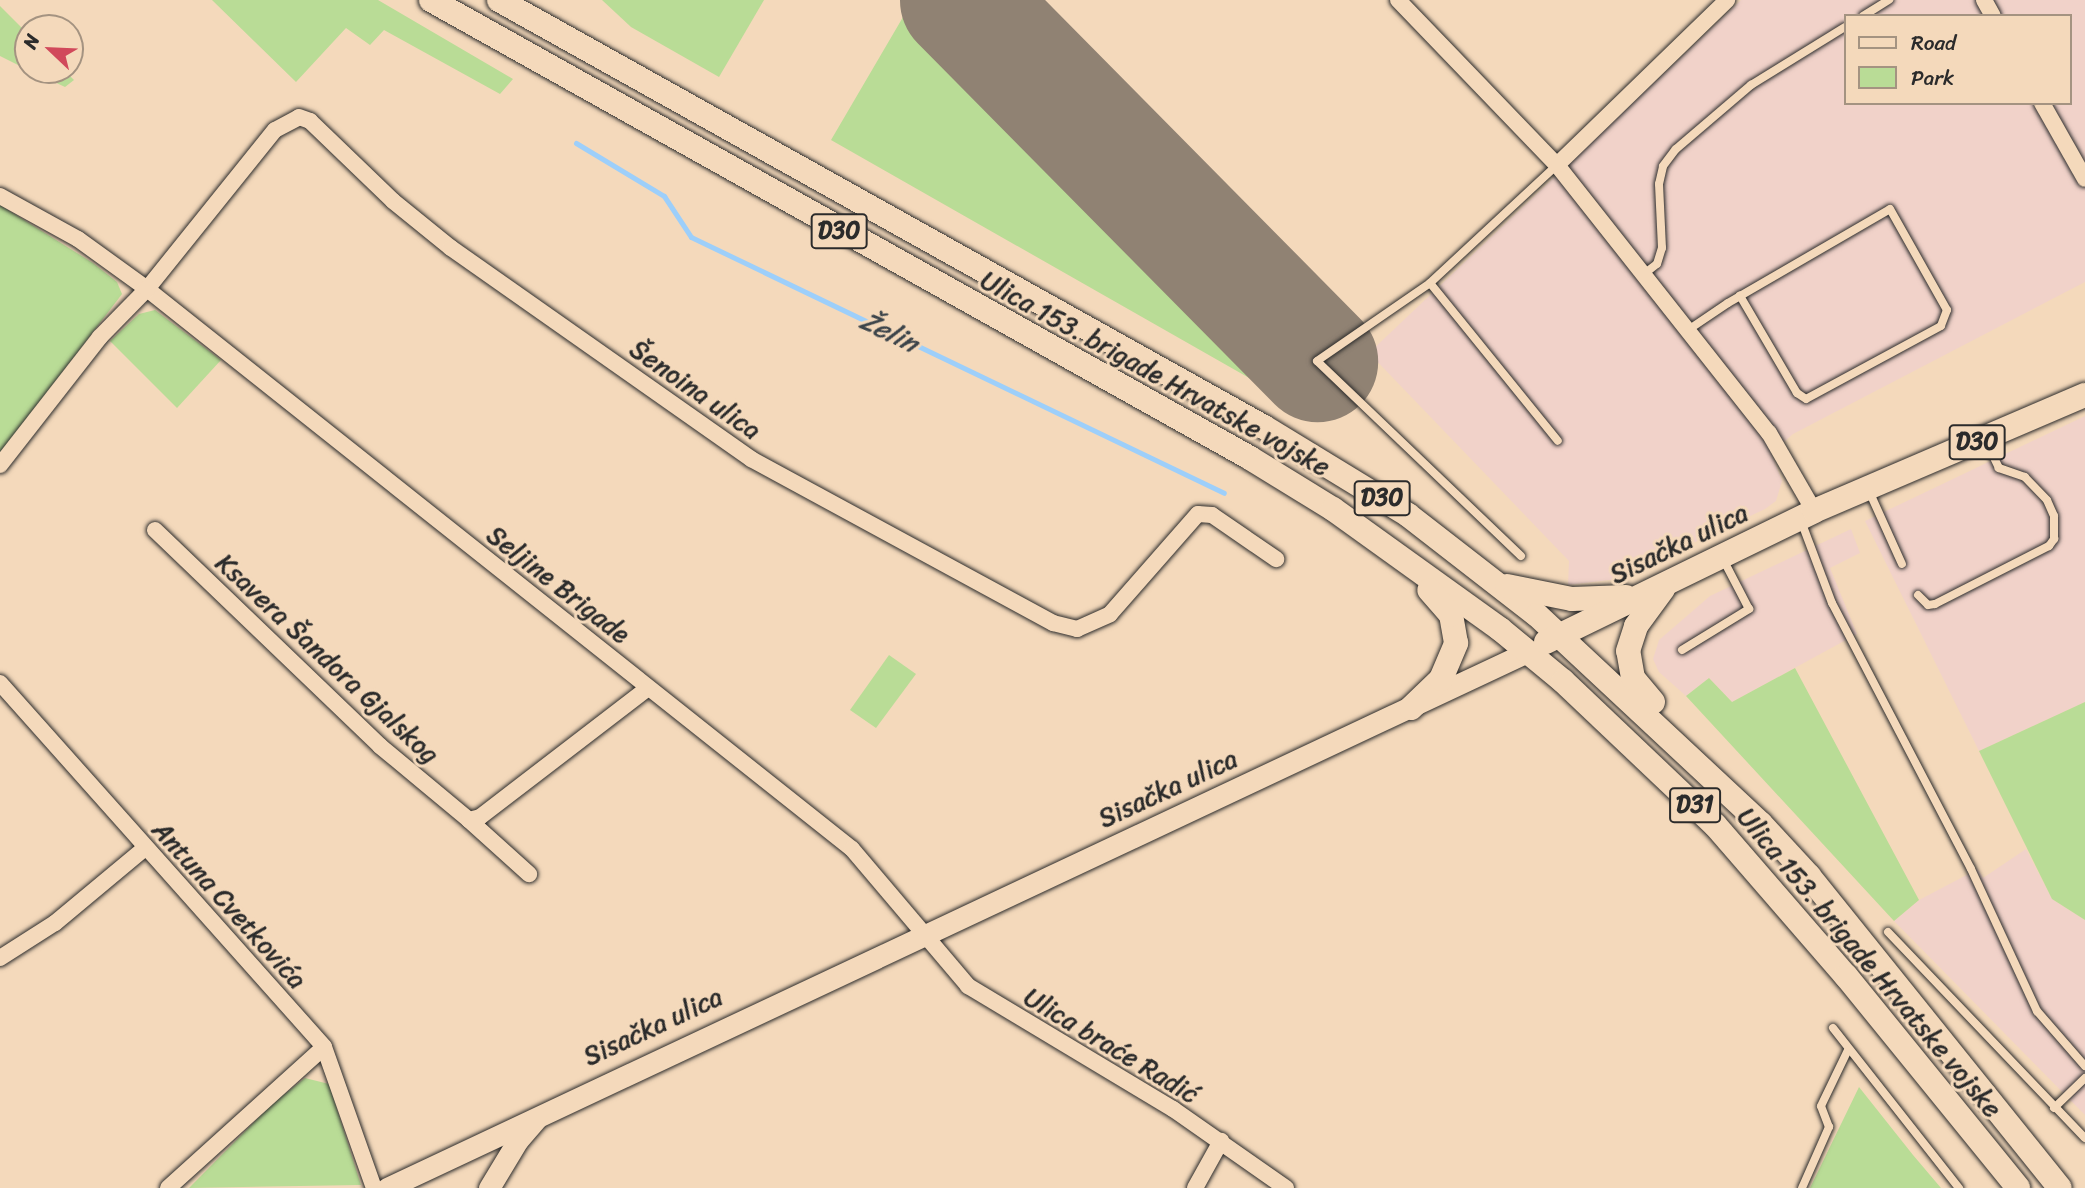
<!DOCTYPE html>
<html>
<head>
<meta charset="utf-8">
<style>
  body { margin:0 }
  #map { position:relative; width:2085px; height:1188px; overflow:hidden; background:#f4d9bb; font-family:Sriracha,sans-serif }
  div>[style] { position:absolute }
  .built>* { inset:0; background:#f1d2c9 }
  .green>* { inset:0; background:#b9dc96 }
  .stream>* { height:5px; margin:-2.5px; padding:0 2.5px; transform-origin:2.5px; border-radius:2.5px; background:#9dcffa }
  .runway>* { height:121px; margin:-60.5px; padding:0 60.5px; transform-origin:60.5px; border-radius:60.5px; background:#908273 }
  .roads { filter:drop-shadow(0 0 2px #2b2b2b) drop-shadow(0 0 2px #2b2b2b) }
  .lane>* { height:8px; margin:-4px; padding:0 4px; transform-origin:4px; border-radius:4px; background:#f4d9bb }
  .street>* { height:16px; margin:-8px; padding:0 8px; transform-origin:8px; border-radius:8px; background:#f4d9bb }
  .secondary>* { height:21px; margin:-10.5px; padding:0 10.5px; transform-origin:10.5px; border-radius:10.5px; background:#f4d9bb }
  .primary>* { height:24px; margin:-12px; padding:0 12px; transform-origin:12px; border-radius:12px; background:#f4d9bb }
  span { translate:-50% -50%; white-space:nowrap; text-align:center; line-height:1.15; -webkit-text-stroke:6px #f4d9bb; paint-order:stroke }
  .shield-label span { padding:2px 5px; background:#f4d9bb; border:2px solid; border-radius:5px; -webkit-text-stroke-width:0 }
  .shield-label { font-size:24px; color:#2b2b2b; font-weight:700 }
  .street-label { font-size:26px; color:#2b2b2b }
  .water-label { font-size:28px; color:#3c444a; font-style:italic }
  .legend { position:absolute; left:1844px; top:14px; width:228px; height:91px; box-sizing:border-box; background:#f4d9bb; border:2px solid #a49381; margin:0; padding:9px 12px; list-style:none; font-size:21px; color:#2b2b2b }
  .legend li { display:flex; align-items:center; gap:14px; height:35px }
  .legend b { width:35px; border:2px solid #a49381 }
  .north { position:absolute; left:14px; top:14px; width:70px; height:70px; box-sizing:border-box; background:#f4d9bb; border:2px solid #a49381; border-radius:50%; rotate:293deg; font-size:19px; font-weight:700; line-height:28px; text-align:center; color:#2b2b2b }
  .north::after { content:''; display:block; margin:auto; width:24px; height:32px; background:#d1495b; clip-path:polygon(50% 0,100% 100%,50% 72%,0 100%) }
</style>
</head>
<body>
<div id="map">
  <div class="built">
    <i style="clip-path:polygon(evenodd,1741px 0,2085px 0,2085px 282px,1793px 434px,1771px 453px,1782px 481px,1776px 501px,1765px 509px,1617px 579px,1568px 585px,1569px 561px,1369px 353px,1741px 0,1845px 16px,2069px 16px,2069px 103px,1845px 103px,1845px 16px)"></i>
    <i style="clip-path:polygon(2085px 416px,2085px 702px,1979px 751px,1865px 521px)"></i>
    <i style="clip-path:polygon(1851px 529px,1860px 553px,1830px 568px,1857px 634px,1732px 702px,1709px 678px,1686px 696px,1659px 672px,1653px 659px,1659px 640px,1710px 596px)"></i>
    <i style="clip-path:polygon(2026px 849px,2052px 899px,2085px 920px,2085px 1115px,1894px 921px,1919px 900px,1978px 869px,1983px 878px)"></i>
  </div>
  <div class="green">
    <i style="clip-path:polygon(212px 0,378px 0,513px 79px,500px 94px,384px 30px,370px 45px,346px 28px,296px 82px)"></i>
    <i style="clip-path:polygon(602px 0,764px 0,719px 77px,631px 27px)"></i>
    <i style="clip-path:polygon(913px 0,1311px 380px,1321px 389px,1308px 398px,1288px 400px,831px 140px)"></i>
    <i style="clip-path:polygon(0 6px,28px 34px,28px 70px,0 56px)"></i>
    <i style="clip-path:polygon(29px 70px,64px 70px,74px 80px,65px 87px)"></i>
    <i style="clip-path:polygon(0 205px,93px 263px,117px 282px,122px 294px,0 454px)"></i>
    <i style="clip-path:polygon(155px 310px,221px 360px,177px 408px,110px 341px,139px 314px)"></i>
    <i style="clip-path:polygon(889px 655px,916px 674px,876px 728px,850px 710px)"></i>
    <i style="clip-path:polygon(1795px 668px,1919px 900px,1894px 921px,1686px 696px,1709px 678px,1732px 702px)"></i>
    <i style="clip-path:polygon(2085px 702px,2085px 920px,2052px 899px,1979px 751px)"></i>
    <i style="clip-path:polygon(305px 1078px,329px 1084px,361px 1185px,189px 1188px,272px 1104px)"></i>
    <i style="clip-path:polygon(1859px 1087px,1913px 1155px,1941px 1188px,1810px 1188px)"></i>
  </div>
  <div class="stream">
    <i style="left:576px;top:143px;width:103px;rotate:31.1deg"></i>
    <i style="left:664px;top:196px;width:49px;rotate:56.6deg"></i>
    <i style="left:691px;top:237px;width:591px;rotate:25.65deg"></i>
  </div>
  <div class="runway">
    <i style="left:960px;top:0;width:508px;rotate:45.32deg"></i>
  </div>
  <div class="roads">
    <div class="lane">
      <i style="left:1863px;top:16px;width:31px;rotate:-32deg"></i>
      <i style="left:1644px;top:274px;width:16px;rotate:-38deg"></i>
      <i style="left:1657px;top:264px;width:17px;rotate:-73deg"></i>
      <i style="left:1662px;top:248px;width:64px;rotate:-92.7deg"></i>
      <i style="left:1659px;top:184px;width:18px;rotate:-77deg"></i>
      <i style="left:1663px;top:166px;width:21px;rotate:-53deg"></i>
      <i style="left:1676px;top:149px;width:99px;rotate:-40.5deg"></i>
      <i style="left:1751px;top:85px;width:110px;rotate:-31.7deg"></i>
      <i style="left:1430px;top:283px;width:203px;rotate:51deg"></i>
      <i style="left:1688px;top:330px;width:48px;rotate:-34deg"></i>
      <i style="left:1728px;top:303px;width:187px;rotate:-30.1deg"></i>
      <i style="left:1890px;top:209px;width:116px;rotate:60.6deg"></i>
      <i style="left:1947px;top:310px;width:17px;rotate:111deg"></i>
      <i style="left:1941px;top:326px;width:153px;rotate:151.6deg"></i>
      <i style="left:1806px;top:399px;width:11px;rotate:-146deg"></i>
      <i style="left:1797px;top:393px;width:113px;rotate:-120.4deg"></i>
      <i style="left:1869px;top:491px;width:80px;rotate:65.7deg"></i>
      <i style="left:1801px;top:521px;width:88px;rotate:69.3deg"></i>
      <i style="left:1832px;top:603px;width:300px;rotate:62.4deg"></i>
      <i style="left:1971px;top:869px;width:157px;rotate:65.1deg"></i>
      <i style="left:2037px;top:1011px;width:73px;rotate:48.9deg"></i>
      <i style="left:1521px;top:556px;width:282px;rotate:-136.3deg"></i>
      <i style="left:1317px;top:361px;width:137px;rotate:-34.6deg"></i>
      <i style="left:1430px;top:283px;width:173px;rotate:-42.9deg"></i>
      <i style="left:1918px;top:595px;width:14px;rotate:45deg"></i>
      <i style="left:1928px;top:605px;width:7px;rotate:-8deg"></i>
      <i style="left:1935px;top:604px;width:128px;rotate:-27deg"></i>
      <i style="left:2049px;top:546px;width:9px;rotate:-54deg"></i>
      <i style="left:2054px;top:539px;width:23px;rotate:-90deg"></i>
      <i style="left:2054px;top:516px;width:17px;rotate:-114deg"></i>
      <i style="left:2047px;top:500px;width:32px;rotate:-134deg"></i>
      <i style="left:2025px;top:477px;width:28px;rotate:-161deg"></i>
      <i style="left:1999px;top:468px;width:30px;rotate:-116deg"></i>
      <i style="left:1682px;top:650px;width:79px;rotate:-31.5deg"></i>
      <i style="left:1749px;top:609px;width:56px;rotate:-117.5deg"></i>
      <i style="left:1888px;top:932px;width:285px;rotate:46.3deg"></i>
      <i style="left:1833px;top:1028px;width:204px;rotate:51.8deg"></i>
      <i style="left:2054px;top:1108px;width:43px;rotate:-44.1deg"></i>
      <i style="left:1802px;top:1188px;width:67px;rotate:-66.1deg"></i>
      <i style="left:1829px;top:1127px;width:22px;rotate:-111deg"></i>
      <i style="left:1821px;top:1106px;width:62px;rotate:-64.3deg"></i>
    </div>
    <div class="street">
      <i style="left:1398px;top:0;width:229px;rotate:46.1deg"></i>
      <i style="left:1557px;top:165px;width:342px;rotate:51.7deg"></i>
      <i style="left:1769px;top:433px;width:90px;rotate:60deg"></i>
      <i style="left:1984px;top:0;width:18px;rotate:61deg"></i>
      <i style="left:2042px;top:103px;width:87px;rotate:60.5deg"></i>
      <i style="left:1557px;top:165px;width:237px;rotate:-44.1deg"></i>
      <i style="left:0;top:196px;width:89px;rotate:28.9deg"></i>
      <i style="left:78px;top:239px;width:85px;rotate:35.9deg"></i>
      <i style="left:147px;top:289px;width:900px;rotate:38.46deg"></i>
      <i style="left:852px;top:849px;width:180px;rotate:49.7deg"></i>
      <i style="left:968px;top:986px;width:239px;rotate:31deg"></i>
      <i style="left:1173px;top:1109px;width:138px;rotate:35deg"></i>
      <i style="left:0;top:465px;width:162px;rotate:-52deg"></i>
      <i style="left:100px;top:337px;width:67px;rotate:-45.6deg"></i>
      <i style="left:147px;top:289px;width:204px;rotate:-51.2deg"></i>
      <i style="left:275px;top:130px;width:27px;rotate:-28deg"></i>
      <i style="left:299px;top:117px;width:12px;rotate:20deg"></i>
      <i style="left:310px;top:121px;width:115px;rotate:43.9deg"></i>
      <i style="left:393px;top:201px;width:75px;rotate:39deg"></i>
      <i style="left:451px;top:248px;width:367px;rotate:35.1deg"></i>
      <i style="left:751px;top:459px;width:344px;rotate:28.5deg"></i>
      <i style="left:1053px;top:623px;width:25px;rotate:14deg"></i>
      <i style="left:1077px;top:629px;width:36px;rotate:-24deg"></i>
      <i style="left:1110px;top:614px;width:133px;rotate:-48.7deg"></i>
      <i style="left:1198px;top:514px;width:14px;rotate:4deg"></i>
      <i style="left:1212px;top:515px;width:78px;rotate:34.5deg"></i>
      <i style="left:155px;top:530px;width:312px;rotate:43.8deg"></i>
      <i style="left:380px;top:746px;width:116px;rotate:39.7deg"></i>
      <i style="left:469px;top:820px;width:11px;rotate:-15deg"></i>
      <i style="left:480px;top:817px;width:212px;rotate:-37.5deg"></i>
      <i style="left:0;top:683px;width:487px;rotate:48.3deg"></i>
      <i style="left:324px;top:1047px;width:150px;rotate:70.5deg"></i>
      <i style="left:469px;top:820px;width:81px;rotate:42deg"></i>
      <i style="left:0;top:958px;width:65px;rotate:-32.5deg"></i>
      <i style="left:55px;top:923px;width:117px;rotate:-39.8deg"></i>
      <i style="left:168px;top:1188px;width:210px;rotate:-42.1deg"></i>
      <i style="left:1195px;top:1188px;width:54px;rotate:-61deg"></i>
    </div>
    <div class="secondary">
      <i style="left:387px;top:1188px;width:1260px;rotate:-25.18deg"></i>
      <i style="left:489px;top:1188px;width:56px;rotate:-58.9deg"></i>
      <i style="left:518px;top:1140px;width:28px;rotate:-49deg"></i>
    </div>
    <div class="primary">
      <i style="left:431px;top:0;width:938px;rotate:29.21deg"></i>
      <i style="left:1250px;top:458px;width:97px;rotate:31.6deg"></i>
      <i style="left:1333px;top:509px;width:206px;rotate:35.7deg"></i>
      <i style="left:1500px;top:629px;width:82px;rotate:39.5deg"></i>
      <i style="left:1563px;top:681px;width:209px;rotate:43.5deg"></i>
      <i style="left:1715px;top:825px;width:200px;rotate:49.1deg"></i>
      <i style="left:1846px;top:976px;width:273px;rotate:50.9deg"></i>
      <i style="left:499px;top:0;width:876px;rotate:29.17deg"></i>
      <i style="left:1264px;top:427px;width:169px;rotate:31.4deg"></i>
      <i style="left:1408px;top:515px;width:163px;rotate:37.8deg"></i>
      <i style="left:1537px;top:615px;width:306px;rotate:43deg"></i>
      <i style="left:1761px;top:824px;width:71px;rotate:47.3deg"></i>
      <i style="left:1809px;top:876px;width:400px;rotate:51.2deg"></i>
      <i style="left:1507px;top:586px;width:66px;rotate:11.3deg"></i>
      <i style="left:1572px;top:599px;width:54px;rotate:-2.1deg"></i>
      <i style="left:1546px;top:642px;width:298px;rotate:-26deg"></i>
      <i style="left:1814px;top:511px;width:295px;rotate:-23.2deg"></i>
      <i style="left:1653px;top:702px;width:31px;rotate:-130deg"></i>
      <i style="left:1633px;top:678px;width:27px;rotate:-100deg"></i>
      <i style="left:1628px;top:651px;width:26px;rotate:-72deg"></i>
      <i style="left:1636px;top:626px;width:46px;rotate:-53.9deg"></i>
      <i style="left:1411px;top:708px;width:42px;rotate:-44deg"></i>
      <i style="left:1441px;top:679px;width:39px;rotate:-67deg"></i>
      <i style="left:1456px;top:643px;width:28px;rotate:-100deg"></i>
      <i style="left:1451px;top:615px;width:33px;rotate:-131deg"></i>
    </div>
  </div>
  <div class="shield-label">
    <span style="left:839px;top:231px">D30</span>
    <span style="left:1977px;top:442px">D30</span>
    <span style="left:1382px;top:498px">D30</span>
    <span style="left:1695px;top:805px">D31</span>
  </div>
  <div class="street-label">
    <span style="left:1155px;top:374px;rotate:29deg">Ulica 153. brigade Hrvatske vojske</span>
    <span style="left:695px;top:390px;rotate:35deg">Šenoina ulica</span>
    <span style="left:1679px;top:544px;rotate:-26deg">Sisačka ulica</span>
    <span style="left:558px;top:585px;rotate:38deg">Seljine Brigade</span>
    <span style="left:327px;top:659px;rotate:43deg">Ksavera Šandora Gjalskog</span>
    <span style="left:1168px;top:789px;rotate:-25deg">Sisačka ulica</span>
    <span style="left:229px;top:905px;rotate:48deg">Antuna Cvetkovića</span>
    <span style="left:1869px;top:963px;rotate:50deg">Ulica 153. brigade Hrvatske vojske</span>
    <span style="left:653px;top:1027px;rotate:-25deg">Sisačka ulica</span>
    <span style="left:1111px;top:1046px;rotate:31deg">Ulica braće Radić</span>
  </div>
  <div class="water-label">
    <span style="left:889px;top:332px;rotate:26deg">Želin</span>
  </div>
  <ul class="legend">
  <li><b style="height:9px;background:#f4d9bb"></b>Road</li>
  <li><b style="height:19px;background:#b9dc96"></b>Park</li>
  </ul>
  <div class="north">N</div>
</div>
</body>
</html>
